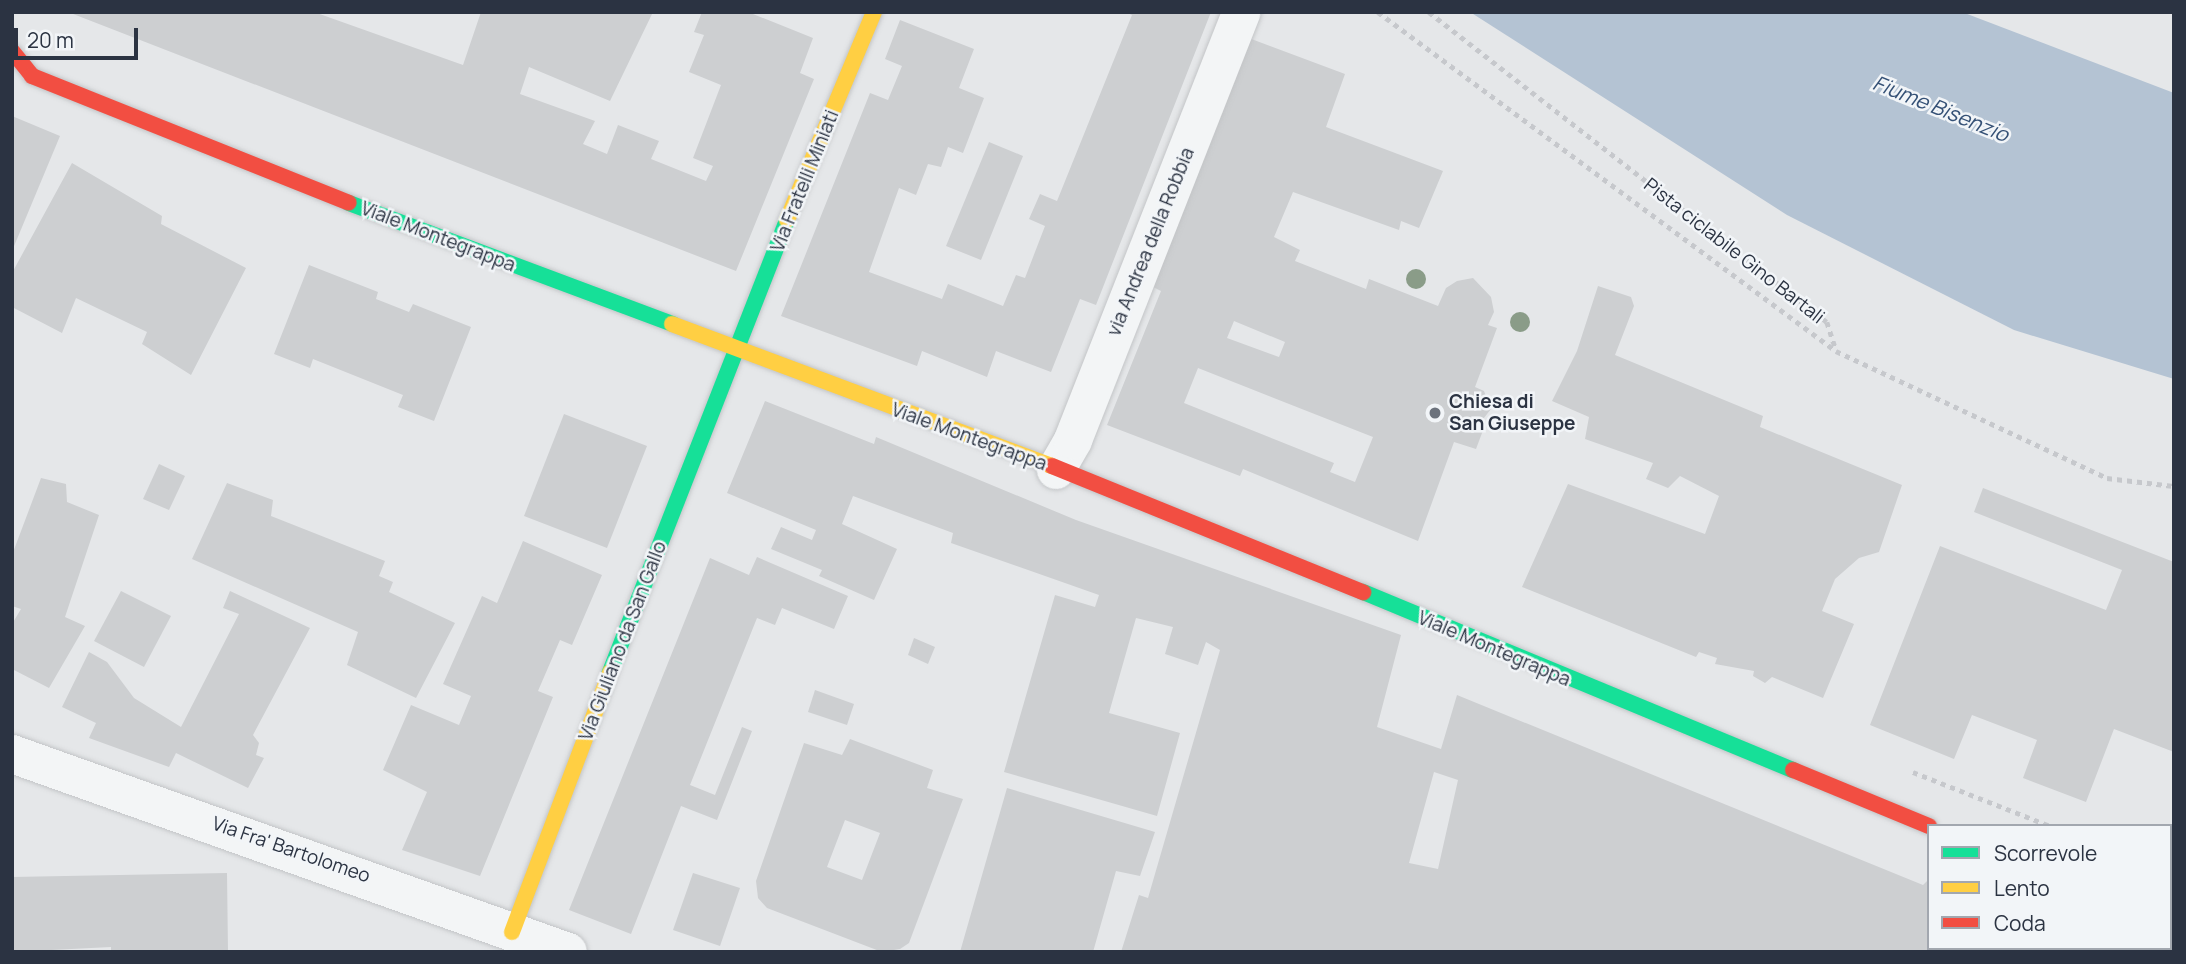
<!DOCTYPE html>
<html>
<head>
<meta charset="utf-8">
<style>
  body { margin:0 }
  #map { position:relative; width:2186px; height:964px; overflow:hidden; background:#e5e7e9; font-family:Manrope,sans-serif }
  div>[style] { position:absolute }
  .water>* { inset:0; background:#b4c3d3 }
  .building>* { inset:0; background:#cdcfd1 }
  .path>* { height:4.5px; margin-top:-2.25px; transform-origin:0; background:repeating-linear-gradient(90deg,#c6c8cc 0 5px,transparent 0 10px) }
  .roads { filter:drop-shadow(0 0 2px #c3c5c7) drop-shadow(0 0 2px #c3c5c7) }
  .street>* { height:38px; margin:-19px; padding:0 19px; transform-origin:19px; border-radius:19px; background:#f3f5f6 }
  .fast>* { height:16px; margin:-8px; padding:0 8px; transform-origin:8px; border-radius:8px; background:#16e098 }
  .slow>* { height:16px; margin:-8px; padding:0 8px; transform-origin:8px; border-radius:8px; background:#ffcf43 }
  .jam>* { height:16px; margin:-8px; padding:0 8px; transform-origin:8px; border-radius:8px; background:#f24e42 }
  .trees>* { width:20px; height:20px; margin:-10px; border-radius:50%; background:#8a9c88 }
  .dots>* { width:19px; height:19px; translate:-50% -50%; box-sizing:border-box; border:4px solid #f2f5f8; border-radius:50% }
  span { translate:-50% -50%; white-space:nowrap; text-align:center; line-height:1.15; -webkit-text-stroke:5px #f2f5f8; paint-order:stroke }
  .street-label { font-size:19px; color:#2b3342 }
  .poi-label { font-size:19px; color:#2b3342; font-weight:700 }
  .left { translate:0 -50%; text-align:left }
  .water-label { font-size:21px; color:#355176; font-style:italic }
  .frame { position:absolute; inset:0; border:14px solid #2b3342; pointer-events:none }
  .legend { position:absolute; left:1927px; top:824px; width:245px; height:126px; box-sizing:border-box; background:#f2f5f8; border:2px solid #a2a7af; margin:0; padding:9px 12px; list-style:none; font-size:21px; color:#2b3342 }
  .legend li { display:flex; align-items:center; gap:14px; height:35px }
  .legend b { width:35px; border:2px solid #a2a7af }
  .scale { position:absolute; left:14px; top:28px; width:124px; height:32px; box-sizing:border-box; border:4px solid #2b3342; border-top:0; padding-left:9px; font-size:21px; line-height:24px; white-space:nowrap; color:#2b3342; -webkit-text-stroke:5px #f2f5f8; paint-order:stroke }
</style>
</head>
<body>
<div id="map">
  <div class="water">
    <i style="clip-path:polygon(1470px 12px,1962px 12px,2174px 93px,2174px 379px,2014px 330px,1787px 215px)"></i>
  </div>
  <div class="building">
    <i style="clip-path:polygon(68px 12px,314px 12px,463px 65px,481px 12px,653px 12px,610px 101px,529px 67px,520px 94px,595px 121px,583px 144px,607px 154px,618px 125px,659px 141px,651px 159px,706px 181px,713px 166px,693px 158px,721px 85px,689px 72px,704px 35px,694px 32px,702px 12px,748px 12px,813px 38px,800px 73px,814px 79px,736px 271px)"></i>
    <i style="clip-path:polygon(1125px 12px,1211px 12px,1096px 305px,1080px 299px,1051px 372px,996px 351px,987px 377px,922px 351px,917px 366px,781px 316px,870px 93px,888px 100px,902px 66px,885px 59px,900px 20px,974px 49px,959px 88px,984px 98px,963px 153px,948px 147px,941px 167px,928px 164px,916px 195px,899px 188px,869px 272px,942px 299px,948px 284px,1003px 306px,1016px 275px,1025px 278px,1045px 226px,1029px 219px,1040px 194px,1057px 201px,1132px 15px)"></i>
    <i style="clip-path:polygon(evenodd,1246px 37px,1345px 74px,1326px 127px,1443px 171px,1419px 228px,1401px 221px,1399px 230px,1293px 192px,1274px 237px,1300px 250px,1295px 261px,1366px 289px,1369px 279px,1438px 306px,1446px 288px,1457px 281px,1473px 278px,1491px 297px,1494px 312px,1488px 325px,1497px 328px,1475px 387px,1484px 391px,1491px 409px,1480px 423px,1485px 425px,1476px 449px,1454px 442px,1418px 541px,1243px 469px,1240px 476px,1107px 425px,1161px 291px,1153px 287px,1246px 37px,1234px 321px,1285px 342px,1279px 357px,1227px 338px,1234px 321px,1246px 37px,1198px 368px,1373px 437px,1355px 482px,1330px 472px,1334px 463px,1184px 403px,1198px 368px)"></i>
    <i style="clip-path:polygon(12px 116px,60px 136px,12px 251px)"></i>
    <i style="clip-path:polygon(989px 142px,1023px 156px,981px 260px,946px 246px)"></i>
    <i style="clip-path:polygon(72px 163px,162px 216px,161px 224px,246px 268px,191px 375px,142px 344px,147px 332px,76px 298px,62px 333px,12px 307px,12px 273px)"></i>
    <i style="clip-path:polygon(309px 265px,378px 292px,376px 299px,409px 312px,413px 304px,471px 327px,434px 421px,398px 407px,403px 395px,313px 359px,310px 368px,274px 354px)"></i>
    <i style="clip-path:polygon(1598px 286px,1631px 297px,1634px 306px,1615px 355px,1763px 416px,1760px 427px,1902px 485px,1879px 552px,1859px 558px,1835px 579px,1822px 611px,1854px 624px,1823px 698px,1772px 677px,1765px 683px,1753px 676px,1754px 671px,1715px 664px,1717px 658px,1699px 652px,1696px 657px,1522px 587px,1568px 484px,1705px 534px,1719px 496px,1680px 476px,1668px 488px,1646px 479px,1653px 463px,1585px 439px,1589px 417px,1552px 401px,1577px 351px)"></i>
    <i style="clip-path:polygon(evenodd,765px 401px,874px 444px,876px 437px,1076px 520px,1401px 635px,1377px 727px,1441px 749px,1457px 695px,1923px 885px,1929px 879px,1929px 948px,1974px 952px,1121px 952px,1139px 895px,1148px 898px,1220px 650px,1206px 642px,1198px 665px,1165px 654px,1173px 627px,1136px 618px,1109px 713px,1180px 733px,1157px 816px,1004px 772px,1055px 595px,1095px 607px,1099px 595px,951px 543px,953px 533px,853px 496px,842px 524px,897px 549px,874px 600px,819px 576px,822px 570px,771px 549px,781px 527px,812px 540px,816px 530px,727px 493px,765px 401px,1434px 772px,1458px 780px,1438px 869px,1409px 863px,1434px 772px)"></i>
    <i style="clip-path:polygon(564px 414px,647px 446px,607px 548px,524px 516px)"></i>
    <i style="clip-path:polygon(159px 464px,185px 476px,169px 510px,143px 499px)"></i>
    <i style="clip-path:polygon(41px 478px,66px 484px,67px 502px,99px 515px,65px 617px,85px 626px,49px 688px,12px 669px,12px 624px,21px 609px,12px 606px,12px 555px)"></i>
    <i style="clip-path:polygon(227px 483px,273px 500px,271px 516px,385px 561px,379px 576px,393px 582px,389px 592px,455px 623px,416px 698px,347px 665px,358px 632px,192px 559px)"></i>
    <i style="clip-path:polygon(1983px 488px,2174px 562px,2174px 752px,2114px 729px,2086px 802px,2023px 778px,2037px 740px,1972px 715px,1954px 759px,1870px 725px,1940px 546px,2106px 610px,2122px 570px,1974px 512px)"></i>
    <i style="clip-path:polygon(523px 541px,602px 575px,572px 645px,560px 640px,538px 691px,553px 697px,480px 876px,402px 850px,427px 792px,383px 770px,411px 705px,459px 725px,471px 696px,443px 684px,482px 596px,497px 603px)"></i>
    <i style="clip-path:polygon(757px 557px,848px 596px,834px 629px,782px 608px,775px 625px,757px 618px,690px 785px,715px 795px,742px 727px,752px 731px,717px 820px,681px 806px,631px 934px,569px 910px,710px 558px,749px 575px)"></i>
    <i style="clip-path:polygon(121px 591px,171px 616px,144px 667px,94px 641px)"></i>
    <i style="clip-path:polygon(230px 591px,310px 628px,253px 735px,259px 743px,256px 755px,264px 758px,248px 788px,176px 753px,169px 767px,89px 738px,96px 723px,62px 707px,89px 652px,107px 662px,134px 698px,181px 727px,239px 614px,223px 608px)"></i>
    <i style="clip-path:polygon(914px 638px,935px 647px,928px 664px,908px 655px)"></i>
    <i style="clip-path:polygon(815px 690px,854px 704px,847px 725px,808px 712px)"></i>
    <i style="clip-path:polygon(evenodd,850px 739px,933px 770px,927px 788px,963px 799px,909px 943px,900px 949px,882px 952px,767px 908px,758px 898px,756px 881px,804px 743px,842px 755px,850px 739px,845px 820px,880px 833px,862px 880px,827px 867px,845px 820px)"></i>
    <i style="clip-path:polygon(1007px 788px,1155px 832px,1140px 876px,1116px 871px,1093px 952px,960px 952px)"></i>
    <i style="clip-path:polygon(227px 873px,228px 952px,111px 952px,111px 947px,12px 952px,12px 877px)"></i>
    <i style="clip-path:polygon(693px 873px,740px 888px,720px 946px,673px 930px)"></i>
    <i style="clip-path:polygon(1980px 948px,2109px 948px,2117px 952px,1979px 952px)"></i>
  </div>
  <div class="path">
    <i style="left:1378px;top:12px;width:570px;rotate:36.51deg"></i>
    <i style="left:1836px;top:351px;width:299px;rotate:25.1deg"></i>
    <i style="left:2107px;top:478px;width:67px;rotate:6.8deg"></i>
    <i style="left:1429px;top:12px;width:504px;rotate:37.91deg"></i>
    <i style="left:1827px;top:322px;width:29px;rotate:72deg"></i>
    <i style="left:1913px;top:772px;width:147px;rotate:21.5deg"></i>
    <i style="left:2170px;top:873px;width:4px;rotate:27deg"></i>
  </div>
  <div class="roads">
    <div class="street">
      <i style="left:1056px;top:470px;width:34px;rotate:-60deg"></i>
      <i style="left:1073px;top:440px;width:460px;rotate:-68.5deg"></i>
      <i style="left:12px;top:754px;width:590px;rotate:19.6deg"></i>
    </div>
    <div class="fast">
      <i style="left:349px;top:203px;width:345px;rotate:20.5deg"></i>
      <i style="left:1363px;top:592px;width:465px;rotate:22.5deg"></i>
      <i style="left:610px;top:672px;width:485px;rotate:-68.6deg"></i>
    </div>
    <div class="slow">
      <i style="left:787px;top:220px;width:225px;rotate:-67.3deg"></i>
      <i style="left:672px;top:324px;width:406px;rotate:20.5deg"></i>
      <i style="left:2170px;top:922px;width:4px;rotate:14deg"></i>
      <i style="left:512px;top:932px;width:278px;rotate:-69.3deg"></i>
    </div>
    <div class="jam">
      <i style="left:12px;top:51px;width:32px;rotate:51deg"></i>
      <i style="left:32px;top:76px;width:341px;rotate:21.8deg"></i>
      <i style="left:1052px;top:466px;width:336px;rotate:22.1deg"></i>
      <i style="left:1793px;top:770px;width:147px;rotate:22.4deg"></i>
    </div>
  </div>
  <div class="trees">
    <i style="left:1416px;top:279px"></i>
    <i style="left:1520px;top:322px"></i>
  </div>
  <div class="dots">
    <i style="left:1435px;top:413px;background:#6c727c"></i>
  </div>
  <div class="street-label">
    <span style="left:805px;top:181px;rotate:-68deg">Via Fratelli Miniati</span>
    <span style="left:438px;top:237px;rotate:21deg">Viale Montegrappa</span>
    <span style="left:1151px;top:242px;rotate:-68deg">via Andrea della Robbia</span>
    <span style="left:1734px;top:251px;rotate:38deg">Pista ciclabile Gino Bartali</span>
    <span style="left:969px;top:437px;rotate:20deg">Viale Montegrappa</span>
    <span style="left:623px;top:641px;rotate:-69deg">Via Giuliano da San Gallo</span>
    <span style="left:1494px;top:649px;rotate:23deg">Viale Montegrappa</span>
    <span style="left:291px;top:850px;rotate:19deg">Via Fra' Bartolomeo</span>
  </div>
  <div class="poi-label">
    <span class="left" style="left:1449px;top:413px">Chiesa di<br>San Giuseppe</span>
  </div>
  <div class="water-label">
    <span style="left:1941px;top:108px;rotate:22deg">Fiume Bisenzio</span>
  </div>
  <div class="frame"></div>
  <ul class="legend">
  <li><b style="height:9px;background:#16e098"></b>Scorrevole</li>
  <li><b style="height:9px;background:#ffcf43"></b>Lento</li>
  <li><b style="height:9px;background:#f24e42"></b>Coda</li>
  </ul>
  <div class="scale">20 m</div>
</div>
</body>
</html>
